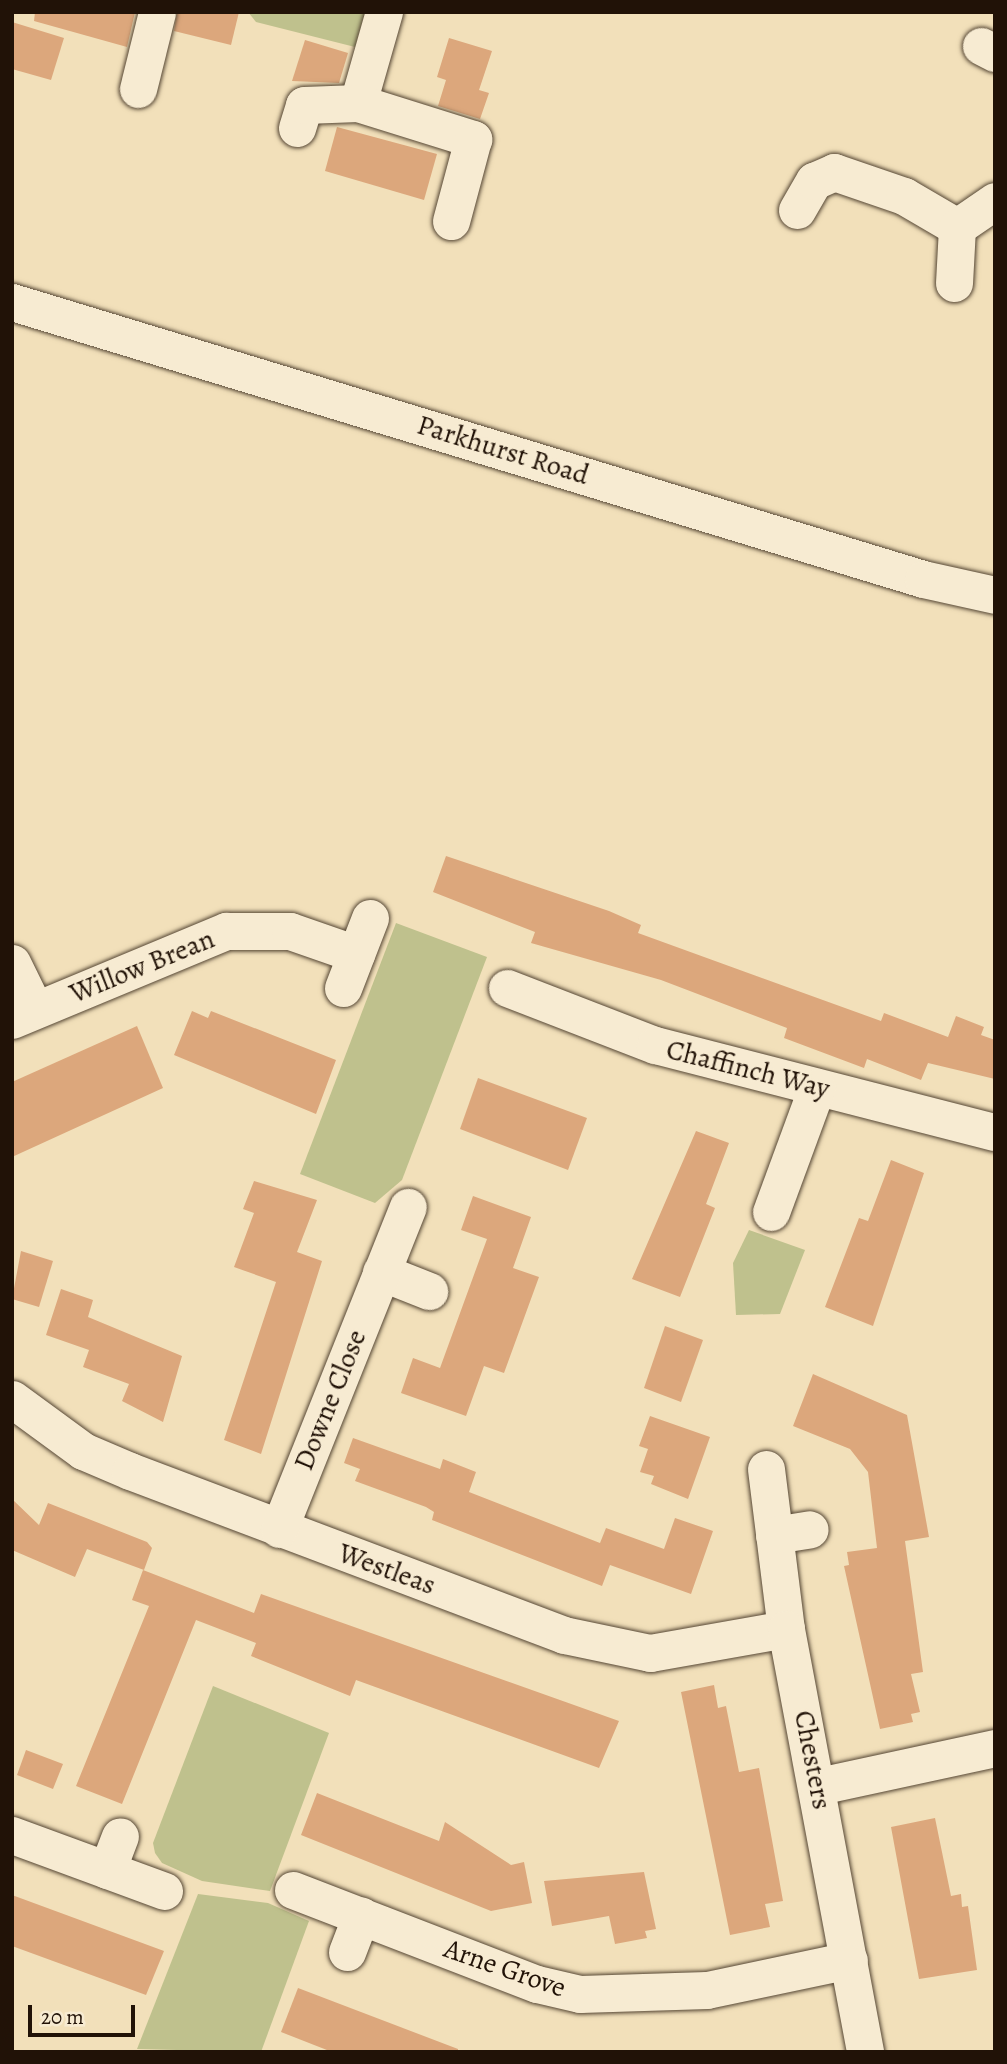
<!DOCTYPE html>
<html>
<head>
<meta charset="utf-8">
<style>
  body { margin:0 }
  #map { position:relative; width:1007px; height:2064px; overflow:hidden; background:#f2e0ba; font-family:Alegreya,serif }
  div>[style] { position:absolute }
  .green>* { inset:0; background:#bfc18d }
  .building>* { inset:0; background:#dca77c }
  .roads { filter:drop-shadow(0 0 2px #554634) drop-shadow(0 0 2px #554634) }
  .minor>* { height:37px; margin:-18.5px; padding:0 18.5px; transform-origin:18.5px; border-radius:18.5px; background:#f7ebd2 }
  span { translate:-50% -50%; white-space:nowrap; text-align:center; line-height:1.15; -webkit-text-stroke:5px #f7ebd2; paint-order:stroke }
  .street-label { font-size:28px; color:#211207 }
  .frame { position:absolute; inset:0; border:14px solid #211207; pointer-events:none }
  .scale { position:absolute; left:28px; top:2005px; width:107px; height:32px; box-sizing:border-box; border:4px solid #211207; border-top:0; padding-left:9px; font-size:21px; line-height:24px; white-space:nowrap; color:#211207; -webkit-text-stroke:5px #f7ebd2; paint-order:stroke }
</style>
</head>
<body>
<div id="map">
  <div class="green">
    <i style="clip-path:polygon(248px 12px,365px 12px,355px 47px,256px 22px)"></i>
    <i style="clip-path:polygon(396px 923px,487px 957px,402px 1180px,375px 1203px,300px 1174px)"></i>
    <i style="clip-path:polygon(749px 1230px,805px 1250px,780px 1314px,736px 1315px,733px 1263px)"></i>
    <i style="clip-path:polygon(213px 1686px,329px 1733px,270px 1891px,202px 1881px,162px 1863px,155px 1853px,153px 1843px)"></i>
    <i style="clip-path:polygon(198px 1894px,268px 1903px,309px 1921px,261px 2052px,137px 2049px)"></i>
  </div>
  <div class="building">
    <i style="clip-path:polygon(35px 12px,135px 12px,127px 47px,34px 21px)"></i>
    <i style="clip-path:polygon(177px 12px,239px 12px,231px 45px,174px 31px)"></i>
    <i style="clip-path:polygon(12px 22px,64px 38px,51px 80px,12px 69px)"></i>
    <i style="clip-path:polygon(449px 38px,492px 51px,479px 90px,489px 93px,480px 119px,438px 106px,446px 80px,437px 77px)"></i>
    <i style="clip-path:polygon(305px 40px,348px 53px,339px 83px,292px 81px)"></i>
    <i style="clip-path:polygon(337px 127px,437px 154px,424px 200px,325px 171px)"></i>
    <i style="clip-path:polygon(446px 856px,609px 911px,641px 925px,638px 933px,881px 1021px,884px 1013px,948px 1037px,956px 1016px,984px 1027px,981px 1035px,995px 1040px,995px 1079px,928px 1063px,921px 1080px,867px 1059px,864px 1068px,784px 1038px,787px 1028px,661px 980px,531px 943px,535px 932px,433px 892px)"></i>
    <i style="clip-path:polygon(192px 1011px,208px 1018px,211px 1011px,336px 1060px,316px 1114px,174px 1055px)"></i>
    <i style="clip-path:polygon(137px 1026px,163px 1088px,12px 1157px,12px 1082px)"></i>
    <i style="clip-path:polygon(478px 1078px,587px 1118px,568px 1170px,460px 1129px)"></i>
    <i style="clip-path:polygon(696px 1131px,729px 1143px,706px 1204px,715px 1208px,680px 1297px,632px 1279px)"></i>
    <i style="clip-path:polygon(891px 1160px,924px 1173px,873px 1326px,825px 1307px,859px 1218px,868px 1221px)"></i>
    <i style="clip-path:polygon(254px 1181px,317px 1200px,297px 1252px,322px 1261px,261px 1454px,224px 1440px,276px 1282px,234px 1267px,254px 1213px,243px 1209px)"></i>
    <i style="clip-path:polygon(473px 1196px,531px 1217px,513px 1268px,539px 1277px,504px 1373px,484px 1366px,466px 1416px,401px 1393px,413px 1358px,440px 1368px,487px 1239px,461px 1230px)"></i>
    <i style="clip-path:polygon(21px 1251px,53px 1261px,39px 1307px,12px 1299px)"></i>
    <i style="clip-path:polygon(61px 1289px,93px 1300px,88px 1317px,182px 1356px,163px 1422px,122px 1401px,129px 1384px,83px 1367px,89px 1350px,46px 1335px)"></i>
    <i style="clip-path:polygon(665px 1326px,703px 1340px,681px 1402px,644px 1388px)"></i>
    <i style="clip-path:polygon(813px 1374px,907px 1415px,929px 1537px,905px 1541px,923px 1672px,911px 1674px,920px 1712px,911px 1714px,913px 1722px,880px 1729px,844px 1566px,849px 1565px,847px 1552px,877px 1548px,868px 1472px,850px 1449px,793px 1426px)"></i>
    <i style="clip-path:polygon(650px 1416px,710px 1437px,688px 1499px,651px 1484px,654px 1476px,640px 1472px,648px 1449px,639px 1446px)"></i>
    <i style="clip-path:polygon(353px 1438px,440px 1469px,443px 1459px,476px 1472px,469px 1492px,600px 1543px,606px 1528px,664px 1549px,675px 1518px,713px 1531px,691px 1594px,610px 1565px,602px 1586px,432px 1520px,434px 1512px,426px 1507px,355px 1481px,360px 1469px,344px 1463px)"></i>
    <i style="clip-path:polygon(12px 1499px,39px 1525px,48px 1503px,147px 1542px,152px 1548px,144px 1570px,87px 1549px,75px 1577px,12px 1550px)"></i>
    <i style="clip-path:polygon(143px 1570px,254px 1613px,261px 1594px,619px 1721px,599px 1768px,356px 1680px,350px 1696px,251px 1656px,256px 1643px,196px 1620px,122px 1804px,76px 1786px,149px 1606px,132px 1600px)"></i>
    <i style="clip-path:polygon(714px 1685px,718px 1708px,726px 1706px,739px 1772px,759px 1768px,783px 1901px,765px 1904px,770px 1927px,730px 1935px,681px 1692px)"></i>
    <i style="clip-path:polygon(26px 1750px,63px 1764px,53px 1789px,17px 1775px)"></i>
    <i style="clip-path:polygon(317px 1793px,439px 1841px,445px 1822px,511px 1865px,524px 1862px,532px 1903px,491px 1911px,301px 1835px)"></i>
    <i style="clip-path:polygon(935px 1818px,951px 1896px,961px 1894px,962px 1907px,968px 1906px,977px 1970px,919px 1979px,891px 1827px)"></i>
    <i style="clip-path:polygon(644px 1872px,656px 1929px,645px 1931px,647px 1938px,615px 1944px,609px 1916px,552px 1926px,544px 1881px)"></i>
    <i style="clip-path:polygon(12px 1895px,164px 1951px,146px 1995px,12px 1946px)"></i>
    <i style="clip-path:polygon(298px 1988px,458px 2049px,458px 2052px,332px 2052px,281px 2032px)"></i>
  </div>
  <div class="roads">
    <div class="minor">
      <i style="left:981px;top:46px;width:16px;rotate:27deg"></i>
      <i style="left:138px;top:89px;width:79px;rotate:-76.1deg"></i>
      <i style="left:358px;top:103px;width:95px;rotate:-74.1deg"></i>
      <i style="left:297px;top:128px;width:24px;rotate:-73deg"></i>
      <i style="left:304px;top:105px;width:54px;rotate:-2.1deg"></i>
      <i style="left:358px;top:103px;width:121px;rotate:17.4deg"></i>
      <i style="left:473px;top:139px;width:85px;rotate:105deg"></i>
      <i style="left:797px;top:210px;width:34px;rotate:-60deg"></i>
      <i style="left:814px;top:181px;width:22px;rotate:-24deg"></i>
      <i style="left:834px;top:172px;width:74px;rotate:18.9deg"></i>
      <i style="left:904px;top:196px;width:61px;rotate:30.3deg"></i>
      <i style="left:957px;top:227px;width:46px;rotate:-34.4deg"></i>
      <i style="left:954px;top:283px;width:56px;rotate:-86.9deg"></i>
      <i style="left:12px;top:302px;width:952px;rotate:16.91deg"></i>
      <i style="left:923px;top:579px;width:74px;rotate:12.5deg"></i>
      <i style="left:12px;top:963px;width:52px;rotate:63.9deg"></i>
      <i style="left:343px;top:988px;width:75px;rotate:-68.9deg"></i>
      <i style="left:507px;top:988px;width:159px;rotate:21.1deg"></i>
      <i style="left:655px;top:1045px;width:351px;rotate:14.4deg"></i>
      <i style="left:12px;top:1020px;width:232px;rotate:-22.6deg"></i>
      <i style="left:226px;top:931px;width:64px"></i>
      <i style="left:290px;top:931px;width:70px;rotate:19.2deg"></i>
      <i style="left:771px;top:1212px;width:133px;rotate:-69.8deg"></i>
      <i style="left:381px;top:1272px;width:52px;rotate:21.6deg"></i>
      <i style="left:12px;top:1399px;width:88px;rotate:36.2deg"></i>
      <i style="left:83px;top:1451px;width:51px;rotate:23.1deg"></i>
      <i style="left:130px;top:1471px;width:464px;rotate:20.7deg"></i>
      <i style="left:564px;top:1635px;width:88px;rotate:11.8deg"></i>
      <i style="left:650px;top:1653px;width:138px;rotate:-10deg"></i>
      <i style="left:766px;top:1469px;width:161px;rotate:82.9deg"></i>
      <i style="left:786px;top:1629px;width:430px;rotate:79.4deg"></i>
      <i style="left:279px;top:1529px;width:347px;rotate:-68.2deg"></i>
      <i style="left:774px;top:1535px;width:36px;rotate:-9deg"></i>
      <i style="left:819px;top:1786px;width:180px;rotate:-12.2deg"></i>
      <i style="left:12px;top:1835px;width:162px;rotate:20.2deg"></i>
      <i style="left:107px;top:1870px;width:36px;rotate:-69deg"></i>
      <i style="left:293px;top:1890px;width:261px;rotate:21.1deg"></i>
      <i style="left:537px;top:1984px;width:44px;rotate:13.1deg"></i>
      <i style="left:580px;top:1994px;width:127px;rotate:-1.8deg"></i>
      <i style="left:707px;top:1990px;width:145px;rotate:-11.9deg"></i>
      <i style="left:347px;top:1952px;width:39px;rotate:-69deg"></i>
    </div>
  </div>
  <div class="street-label">
    <span style="left:503px;top:450px;rotate:17deg">Parkhurst Road</span>
    <span style="left:142px;top:966px;rotate:-22deg">Willow Brean</span>
    <span style="left:748px;top:1069px;rotate:14deg">Chaffinch Way</span>
    <span style="left:330px;top:1400px;rotate:-68deg">Downe Close</span>
    <span style="left:387px;top:1569px;rotate:20deg">Westleas</span>
    <span style="left:813px;top:1760px;rotate:79deg">Chesters</span>
    <span style="left:505px;top:1968px;rotate:19deg">Arne Grove</span>
  </div>
  <div class="frame"></div>
  <div class="scale">20 m</div>
</div>
</body>
</html>
